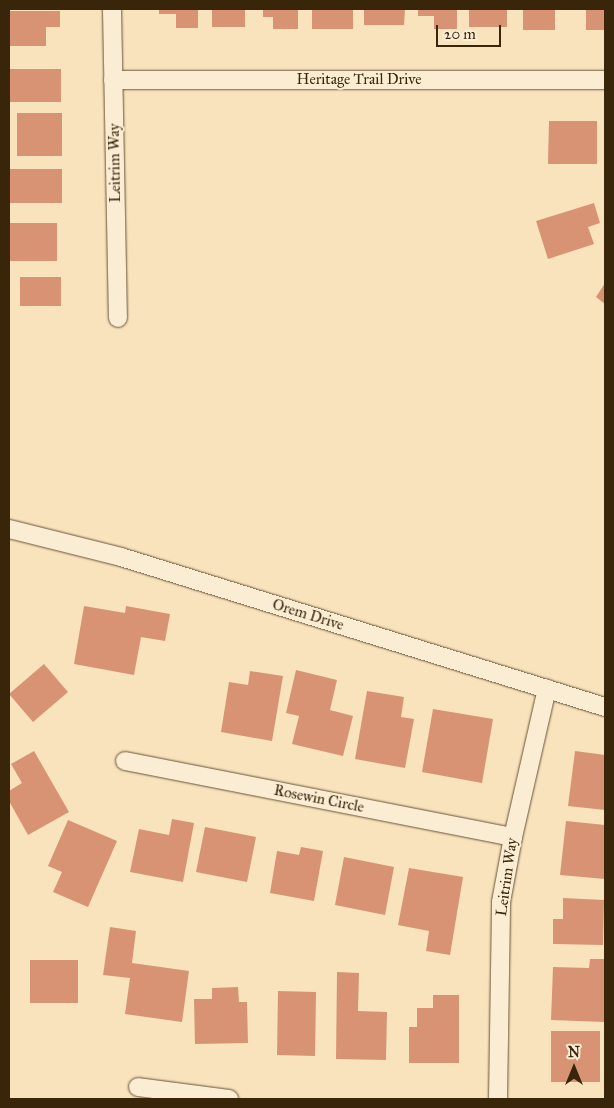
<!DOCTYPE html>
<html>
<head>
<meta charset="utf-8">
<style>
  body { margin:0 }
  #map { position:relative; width:614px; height:1108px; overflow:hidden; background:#f9e3bd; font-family:"IM FELL Great Primer",serif }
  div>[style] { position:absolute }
  .building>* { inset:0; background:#d89375 }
  .roads { filter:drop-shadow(0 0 1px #685437) drop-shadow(0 0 1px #685437) }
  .street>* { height:18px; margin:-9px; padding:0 9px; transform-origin:9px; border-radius:9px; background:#fbedd4 }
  span { translate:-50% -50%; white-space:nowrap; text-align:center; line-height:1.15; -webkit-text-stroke:4px #fbedd4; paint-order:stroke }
  .street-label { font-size:15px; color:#38250a }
  .frame { position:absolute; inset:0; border:10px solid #38250a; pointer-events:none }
  .north { position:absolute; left:549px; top:1043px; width:50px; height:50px; -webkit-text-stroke:4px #fbedd4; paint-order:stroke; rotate:0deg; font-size:14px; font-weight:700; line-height:20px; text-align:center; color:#38250a }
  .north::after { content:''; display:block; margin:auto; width:18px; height:22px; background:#38250a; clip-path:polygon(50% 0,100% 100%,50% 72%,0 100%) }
  .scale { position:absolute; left:436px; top:25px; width:65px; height:22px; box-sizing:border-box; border:2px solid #38250a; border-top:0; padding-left:6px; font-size:15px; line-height:18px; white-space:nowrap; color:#38250a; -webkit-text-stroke:4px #fbedd4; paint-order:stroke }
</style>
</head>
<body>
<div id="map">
  <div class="building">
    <i style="clip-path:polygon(159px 9px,198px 9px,198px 28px,176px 28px,176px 14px,159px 14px)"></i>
    <i style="clip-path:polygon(212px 9px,245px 9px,245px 27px,212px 27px)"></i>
    <i style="clip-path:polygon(263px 9px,298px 9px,298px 29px,273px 29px,273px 17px,263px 17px)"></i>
    <i style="clip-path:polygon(312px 9px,353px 9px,353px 29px,312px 29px)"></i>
    <i style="clip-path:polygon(364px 9px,405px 9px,404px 25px,364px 25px)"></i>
    <i style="clip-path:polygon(418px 9px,457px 9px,457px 29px,434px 29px,434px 16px,418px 16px)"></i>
    <i style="clip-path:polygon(469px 9px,507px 9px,507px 27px,469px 27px)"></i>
    <i style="clip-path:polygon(523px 9px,555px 9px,555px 30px,523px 30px)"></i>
    <i style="clip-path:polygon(586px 9px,605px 9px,605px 30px,586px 30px)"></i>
    <i style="clip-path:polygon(9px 11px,60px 11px,60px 27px,46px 27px,46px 46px,9px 46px)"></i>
    <i style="clip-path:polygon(9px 69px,61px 69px,61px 102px,9px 102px)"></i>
    <i style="clip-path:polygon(17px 113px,62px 113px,62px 156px,17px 156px)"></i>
    <i style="clip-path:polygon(549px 121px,597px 121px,597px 164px,548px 164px)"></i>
    <i style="clip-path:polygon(9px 169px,62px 169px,62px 203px,9px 203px)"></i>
    <i style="clip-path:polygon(594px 203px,600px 223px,588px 227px,594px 244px,548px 259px,536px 221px)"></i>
    <i style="clip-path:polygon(9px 223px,57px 223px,57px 261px,9px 261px)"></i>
    <i style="clip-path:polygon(20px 277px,61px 277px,61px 306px,20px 306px)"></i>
    <i style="clip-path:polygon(605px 283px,605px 304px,596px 297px)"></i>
    <i style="clip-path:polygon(84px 606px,125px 613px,126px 606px,170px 614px,165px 641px,141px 637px,134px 675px,74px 664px)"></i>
    <i style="clip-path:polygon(44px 664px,68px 692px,33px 722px,9px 694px)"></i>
    <i style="clip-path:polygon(296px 670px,337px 680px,330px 710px,353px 716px,343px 756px,292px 744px,299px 716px,286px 713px)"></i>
    <i style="clip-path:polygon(250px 671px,283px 676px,272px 741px,221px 732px,229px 682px,248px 685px)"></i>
    <i style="clip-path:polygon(367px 691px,404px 697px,401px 717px,414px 719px,405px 768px,355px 759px)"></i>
    <i style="clip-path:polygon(433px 709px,493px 719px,482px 783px,422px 772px)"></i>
    <i style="clip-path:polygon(34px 751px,69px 812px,28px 835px,9px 801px,9px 791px,22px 783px,11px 764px)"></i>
    <i style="clip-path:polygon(575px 751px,605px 755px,605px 810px,568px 806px)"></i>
    <i style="clip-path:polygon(172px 819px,194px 823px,183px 882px,130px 872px,139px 829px,169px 835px)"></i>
    <i style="clip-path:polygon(68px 820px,117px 841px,88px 907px,53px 892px,62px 872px,48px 866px)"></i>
    <i style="clip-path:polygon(566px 821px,605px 825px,605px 879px,560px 875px)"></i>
    <i style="clip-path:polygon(205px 827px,256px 837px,247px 882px,196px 872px)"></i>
    <i style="clip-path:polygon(301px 847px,323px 851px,314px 901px,270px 893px,277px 851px,299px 855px)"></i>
    <i style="clip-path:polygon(344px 857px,394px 867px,385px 915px,335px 905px)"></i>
    <i style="clip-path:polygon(409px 868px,463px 877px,450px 955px,426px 951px,429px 931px,398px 925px)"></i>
    <i style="clip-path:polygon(563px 898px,604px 900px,603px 945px,553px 944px,553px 919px,563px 919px)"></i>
    <i style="clip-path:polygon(110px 927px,136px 931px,132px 963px,189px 971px,182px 1022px,125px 1014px,130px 978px,103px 975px)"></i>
    <i style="clip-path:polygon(590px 959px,605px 959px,604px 1022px,551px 1020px,553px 967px,589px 968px)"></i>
    <i style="clip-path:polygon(30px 960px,78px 960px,78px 1003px,30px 1003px)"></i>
    <i style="clip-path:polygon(337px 972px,359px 973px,358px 1011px,387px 1012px,386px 1060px,336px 1059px)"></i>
    <i style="clip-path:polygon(238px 987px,239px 1002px,247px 1002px,248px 1043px,195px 1044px,194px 999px,212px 999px,212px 988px)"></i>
    <i style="clip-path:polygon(278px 991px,316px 992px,315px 1056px,277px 1055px)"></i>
    <i style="clip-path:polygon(433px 995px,459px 995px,459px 1063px,409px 1063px,409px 1027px,417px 1027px,417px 1008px,433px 1008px)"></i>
    <i style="clip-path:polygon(551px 1031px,600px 1031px,600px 1082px,551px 1082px)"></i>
  </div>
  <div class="roads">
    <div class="street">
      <i style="left:112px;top:9px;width:309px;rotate:88.9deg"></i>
      <i style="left:113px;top:80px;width:492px"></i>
      <i style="left:9px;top:529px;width:115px;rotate:14deg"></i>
      <i style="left:121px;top:557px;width:507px;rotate:17.22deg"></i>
      <i style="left:125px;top:761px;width:395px;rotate:11.1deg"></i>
      <i style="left:138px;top:1087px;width:92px;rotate:7.5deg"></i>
      <i style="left:498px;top:1099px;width:197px;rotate:-89.1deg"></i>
      <i style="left:501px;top:902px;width:66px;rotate:-79.5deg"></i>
      <i style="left:513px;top:837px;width:152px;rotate:-77.1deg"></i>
    </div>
  </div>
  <div class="street-label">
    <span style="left:359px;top:80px">Heritage Trail Drive</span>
    <span style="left:115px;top:163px;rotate:-91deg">Leitrim Way</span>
    <span style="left:308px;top:615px;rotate:17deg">Orem Drive</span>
    <span style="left:319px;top:799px;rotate:11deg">Rosewin Circle</span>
    <span style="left:507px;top:877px;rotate:-82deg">Leitrim Way</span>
  </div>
  <div class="frame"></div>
  <div class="north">N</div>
  <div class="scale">20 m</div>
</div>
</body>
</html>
